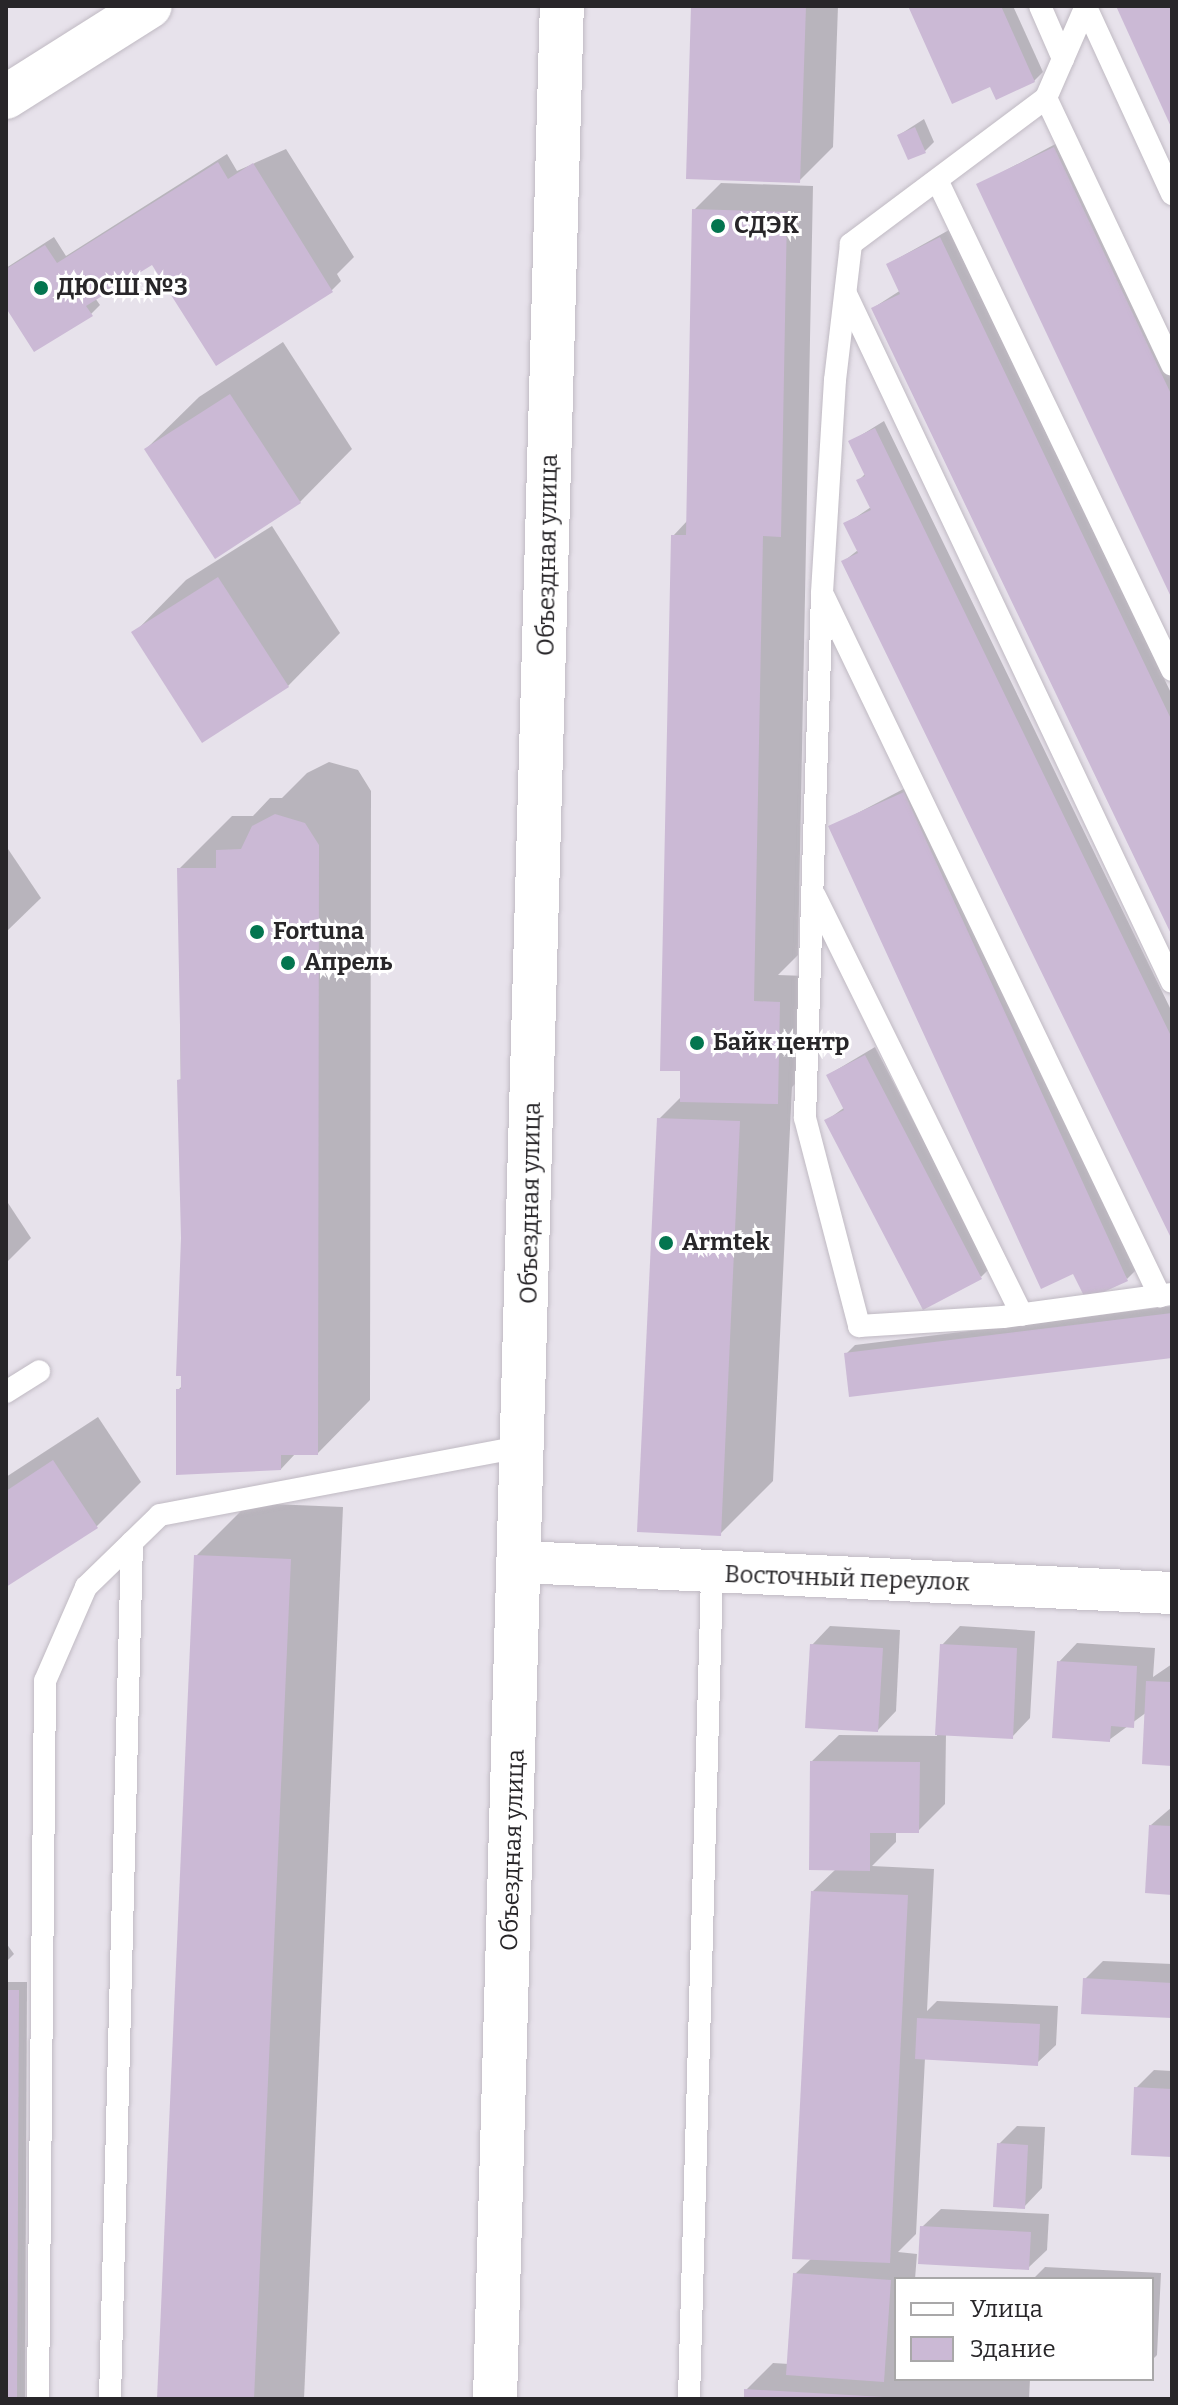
<!DOCTYPE html>
<html>
<head>
<meta charset="utf-8">
<style>
  body { margin:0 }
  #map { position:relative; width:1178px; height:2405px; overflow:hidden; background:#e7e2eb; font-family:Bitter,serif }
  div>[style] { position:absolute }
  .shadow>* { inset:0; background:#0003 }
  .building>* { inset:0; background:#cbb9d5 }
  .roads { filter:drop-shadow(0 0 2px #c0bac3) drop-shadow(0 0 2px #c0bac3) }
  .service>* { height:22px; margin:-11px; padding:0 11px; transform-origin:11px; border-radius:11px; background:#fff }
  .minor>* { height:42px; margin:-21px; padding:0 21px; transform-origin:21px; border-radius:21px; background:#fff }
  .tertiary>* { height:44px; margin:-22px; padding:0 22px; transform-origin:22px; border-radius:22px; background:#fff }
  .secondary>* { height:44px; margin:-22px; padding:0 22px; transform-origin:22px; border-radius:22px; background:#fff }
  .dots>* { width:22px; height:22px; translate:-50% -50%; box-sizing:border-box; border:4px solid #fff; border-radius:50% }
  span { translate:-50% -50%; white-space:nowrap; text-align:center; line-height:1.15; -webkit-text-stroke:6px #fff; paint-order:stroke }
  .poi-label { font-size:24px; color:#282629; font-weight:700 }
  .left { translate:0 -50%; text-align:left }
  .street-label { font-size:24px; color:#282629 }
  .frame { position:absolute; inset:0; border:8px solid #282629; pointer-events:none }
  .legend { position:absolute; left:894px; top:2277px; width:260px; height:104px; box-sizing:border-box; background:#fff; border:2px solid #a9a8a9; margin:0; padding:10px 14px; list-style:none; font-size:24px; color:#282629 }
  .legend li { display:flex; align-items:center; gap:16px; height:40px }
  .legend b { width:40px; border:2px solid #a9a8a9 }
</style>
</head>
<body>
<div id="map">
  <div class="shadow">
    <i style="clip-path:polygon(693px 6px,838px 6px,833px 147px,799px 181px)"></i>
    <i style="clip-path:polygon(911px 6px,1013px 6px,1043px 72px,1034px 81px,991px 85px)"></i>
    <i style="clip-path:polygon(924px 119px,934px 142px,925px 151px,899px 135px)"></i>
    <i style="clip-path:polygon(1063px 140px,1172px 369px,1172px 594px,978px 185px)"></i>
    <i style="clip-path:polygon(286px 149px,354px 257px,337px 274px,341px 281px,332px 290px,216px 363px,152px 262px,95px 298px,100px 305px,91px 314px,6px 304px,6px 268px,54px 237px,66px 256px,227px 154px,237px 171px)"></i>
    <i style="clip-path:polygon(721px 183px,813px 186px,798px 955px,778px 975px,806px 976px,804px 1075px,792px 1087px,773px 1481px,720px 1534px,659px 1119px,682px 1096px,673px 536px,688px 520px,694px 210px)"></i>
    <i style="clip-path:polygon(949px 230px,1172px 695px,1172px 931px,873px 308px,901px 290px,888px 264px)"></i>
    <i style="clip-path:polygon(283px 342px,352px 449px,300px 502px,146px 449px,199px 397px)"></i>
    <i style="clip-path:polygon(884px 421px,1172px 1012px,1172px 1236px,844px 561px,858px 550px,846px 524px,871px 507px,859px 480px,866px 473px,850px 442px)"></i>
    <i style="clip-path:polygon(272px 526px,340px 633px,288px 686px,134px 633px,186px 580px)"></i>
    <i style="clip-path:polygon(329px 762px,358px 770px,371px 791px,370px 1400px,318px 1453px,296px 1453px,281px 1469px,178px 1390px,183px 1385px,179px 869px,232px 816px,253px 816px,270px 798px,282px 798px,307px 773px)"></i>
    <i style="clip-path:polygon(913px 784px,1136px 1270px,1127px 1279px,831px 827px)"></i>
    <i style="clip-path:polygon(6px 846px,41px 898px,6px 932px)"></i>
    <i style="clip-path:polygon(875px 1047px,990px 1268px,981px 1277px,827px 1120px,845px 1107px,828px 1075px)"></i>
    <i style="clip-path:polygon(6px 1200px,31px 1238px,6px 1263px)"></i>
    <i style="clip-path:polygon(1172px 1306px,1172px 1356px,846px 1354px,855px 1345px)"></i>
    <i style="clip-path:polygon(98px 1417px,141px 1482px,96px 1527px,6px 1585px,6px 1477px)"></i>
    <i style="clip-path:polygon(249px 1503px,343px 1507px,304px 2399px,159px 2399px,196px 1556px)"></i>
    <i style="clip-path:polygon(830px 1626px,900px 1630px,896px 1711px,878px 1730px,812px 1645px)"></i>
    <i style="clip-path:polygon(960px 1626px,1035px 1631px,1030px 1718px,1012px 1737px,946px 1734px,945px 1804px,918px 1831px,896px 1831px,896px 1842px,872px 1866px,934px 1869px,927px 2011px,937px 2001px,1058px 2006px,1056px 2045px,1037px 2063px,925px 2058px,916px 2234px,898px 2252px,917px 2254px,915px 2279px,896px 2279px,894px 2370px,896px 2379px,1030px 2379px,1029px 2399px,746px 2399px,746px 2390px,773px 2363px,789px 2364px,795px 2274px,812px 2258px,813px 1891px,836px 1869px,812px 1761px,839px 1735px,937px 1736px,942px 1645px)"></i>
    <i style="clip-path:polygon(1077px 1643px,1155px 1648px,1153px 1677px,1172px 1664px,1172px 1764px,1147px 1712px,1109px 1740px,1059px 1662px)"></i>
    <i style="clip-path:polygon(1172px 1807px,1172px 1893px,1151px 1825px)"></i>
    <i style="clip-path:polygon(6px 1943px,14px 1954px,6px 1962px)"></i>
    <i style="clip-path:polygon(1103px 1961px,1172px 1964px,1172px 2016px,1085px 1979px)"></i>
    <i style="clip-path:polygon(6px 1982px,27px 1982px,25px 2399px,6px 2399px)"></i>
    <i style="clip-path:polygon(1154px 2070px,1172px 2071px,1172px 2155px,1136px 2088px)"></i>
    <i style="clip-path:polygon(1017px 2126px,1045px 2127px,1042px 2188px,1024px 2207px,999px 2144px)"></i>
    <i style="clip-path:polygon(941px 2209px,1049px 2214px,1047px 2250px,1028px 2268px,922px 2227px)"></i>
    <i style="clip-path:polygon(1045px 2267px,1161px 2273px,1157px 2355px,1152px 2360px,1152px 2279px,1033px 2279px)"></i>
  </div>
  <div class="building">
    <i style="clip-path:polygon(691px 6px,806px 6px,800px 183px,686px 179px)"></i>
    <i style="clip-path:polygon(908px 6px,1001px 6px,1035px 82px,996px 100px,990px 87px,952px 104px)"></i>
    <i style="clip-path:polygon(1116px 6px,1172px 6px,1172px 129px)"></i>
    <i style="clip-path:polygon(915px 127px,926px 153px,908px 160px,897px 135px)"></i>
    <i style="clip-path:polygon(1054px 147px,1172px 396px,1172px 599px,976px 184px)"></i>
    <i style="clip-path:polygon(218px 162px,228px 179px,253px 163px,333px 292px,216px 366px,152px 265px,86px 306px,93px 316px,34px 352px,6px 308px,6px 269px,45px 245px,57px 263px)"></i>
    <i style="clip-path:polygon(692px 209px,787px 212px,781px 537px,763px 536px,754px 1001px,780px 1002px,778px 1104px,680px 1102px,680px 1071px,660px 1071px,671px 535px,686px 535px)"></i>
    <i style="clip-path:polygon(940px 237px,1172px 721px,1172px 936px,871px 308px,900px 294px,886px 264px)"></i>
    <i style="clip-path:polygon(230px 394px,301px 503px,215px 559px,144px 449px)"></i>
    <i style="clip-path:polygon(875px 428px,1172px 1038px,1172px 1240px,841px 561px,858px 553px,843px 523px,871px 510px,856px 480px,865px 476px,848px 441px)"></i>
    <i style="clip-path:polygon(218px 577px,289px 687px,202px 743px,131px 632px)"></i>
    <i style="clip-path:polygon(904px 792px,1128px 1281px,1086px 1300px,1073px 1274px,1041px 1289px,828px 826px)"></i>
    <i style="clip-path:polygon(275px 814px,305px 823px,319px 845px,318px 1455px,281px 1455px,281px 1470px,176px 1475px,176px 1389px,181px 1389px,181px 1376px,176px 1376px,181px 1238px,177px 1080px,181px 1079px,177px 868px,216px 868px,216px 850px,241px 849px,252px 826px)"></i>
    <i style="clip-path:polygon(865px 1055px,982px 1279px,923px 1310px,824px 1120px,844px 1110px,826px 1075px)"></i>
    <i style="clip-path:polygon(657px 1118px,740px 1121px,721px 1536px,637px 1532px)"></i>
    <i style="clip-path:polygon(1172px 1313px,1172px 1358px,849px 1397px,844px 1353px)"></i>
    <i style="clip-path:polygon(53px 1460px,98px 1528px,6px 1587px,6px 1491px)"></i>
    <i style="clip-path:polygon(194px 1555px,291px 1559px,254px 2399px,157px 2399px)"></i>
    <i style="clip-path:polygon(810px 1644px,883px 1648px,878px 1732px,805px 1728px)"></i>
    <i style="clip-path:polygon(940px 1644px,1017px 1648px,1013px 1739px,935px 1735px)"></i>
    <i style="clip-path:polygon(1057px 1661px,1137px 1666px,1134px 1728px,1111px 1726px,1110px 1742px,1052px 1738px)"></i>
    <i style="clip-path:polygon(1146px 1681px,1172px 1682px,1172px 1766px,1142px 1764px)"></i>
    <i style="clip-path:polygon(810px 1761px,920px 1762px,919px 1833px,870px 1833px,870px 1871px,809px 1870px)"></i>
    <i style="clip-path:polygon(1149px 1825px,1172px 1826px,1172px 1895px,1145px 1893px)"></i>
    <i style="clip-path:polygon(811px 1891px,908px 1895px,890px 2263px,792px 2259px)"></i>
    <i style="clip-path:polygon(1083px 1978px,1172px 1983px,1172px 2018px,1081px 2014px)"></i>
    <i style="clip-path:polygon(6px 1990px,19px 1990px,17px 2399px,6px 2399px)"></i>
    <i style="clip-path:polygon(917px 2018px,1040px 2024px,1038px 2066px,915px 2059px)"></i>
    <i style="clip-path:polygon(1134px 2087px,1172px 2089px,1172px 2157px,1131px 2155px)"></i>
    <i style="clip-path:polygon(997px 2143px,1028px 2145px,1025px 2209px,993px 2207px)"></i>
    <i style="clip-path:polygon(920px 2226px,1031px 2232px,1029px 2270px,918px 2264px)"></i>
    <i style="clip-path:polygon(793px 2273px,891px 2280px,884px 2382px,786px 2375px)"></i>
    <i style="clip-path:polygon(744px 2389px,884px 2397px,884px 2399px,744px 2399px)"></i>
  </div>
  <div class="roads">
    <div class="service">
      <i style="left:1040px;top:6px;width:58px;rotate:66.5deg"></i>
      <i style="left:1086px;top:6px;width:100px;rotate:113.5deg"></i>
      <i style="left:1046px;top:98px;width:244px;rotate:143.2deg"></i>
      <i style="left:851px;top:244px;width:137px;rotate:96.7deg"></i>
      <i style="left:835px;top:380px;width:214px;rotate:93.5deg"></i>
      <i style="left:822px;top:594px;width:524px;rotate:91.86deg"></i>
      <i style="left:805px;top:1118px;width:215px;rotate:75.4deg"></i>
      <i style="left:859px;top:1326px;width:144px;rotate:-3.6deg"></i>
      <i style="left:1003px;top:1317px;width:171px;rotate:-7.8deg"></i>
      <i style="left:1086px;top:7px;width:206px;rotate:65.3deg"></i>
      <i style="left:1046px;top:98px;width:295px;rotate:64.7deg"></i>
      <i style="left:938px;top:182px;width:541px;rotate:64.38deg"></i>
      <i style="left:846px;top:294px;width:761px;rotate:64.65deg"></i>
      <i style="left:824px;top:597px;width:776px;rotate:64.33deg"></i>
      <i style="left:815px;top:896px;width:467px;rotate:63.7deg"></i>
      <i style="left:6px;top:1392px;width:39px;rotate:-32deg"></i>
      <i style="left:38px;top:2399px;width:718px;rotate:-89.44deg"></i>
      <i style="left:45px;top:1681px;width:103px;rotate:-66.4deg"></i>
      <i style="left:86px;top:1587px;width:103px;rotate:-44.2deg"></i>
      <i style="left:160px;top:1515px;width:371px;rotate:-10.7deg"></i>
      <i style="left:110px;top:2399px;width:857px;rotate:-88.53deg"></i>
      <i style="left:689px;top:2399px;width:825px;rotate:-88.4deg"></i>
    </div>
    <div class="minor">
      <i style="left:522px;top:1562px;width:651px;rotate:2.73deg"></i>
    </div>
    <div class="tertiary">
      <i style="left:6px;top:97px;width:170px;rotate:-32.3deg"></i>
    </div>
    <div class="secondary">
      <i style="left:495px;top:2399px;width:2394px;rotate:-88.4deg"></i>
    </div>
  </div>
  <div class="dots">
    <i style="left:718px;top:226px;background:#03754f"></i>
    <i style="left:41px;top:288px;background:#03754f"></i>
    <i style="left:257px;top:932px;background:#03754f"></i>
    <i style="left:288px;top:963px;background:#03754f"></i>
    <i style="left:697px;top:1043px;background:#03754f"></i>
    <i style="left:666px;top:1243px;background:#03754f"></i>
  </div>
  <div class="poi-label">
    <span class="left" style="left:734px;top:226px">СДЭК</span>
    <span class="left" style="left:57px;top:288px">ДЮСШ №3</span>
    <span class="left" style="left:273px;top:932px">Fortuna</span>
    <span class="left" style="left:304px;top:963px">Апрель</span>
    <span class="left" style="left:713px;top:1043px">Байк центр</span>
    <span class="left" style="left:682px;top:1243px">Armtek</span>
  </div>
  <div class="street-label">
    <span style="left:548px;top:555px;rotate:-89deg">Объездная улица</span>
    <span style="left:531px;top:1203px;rotate:-89deg">Объездная улица</span>
    <span style="left:847px;top:1579px;rotate:2deg">Восточный переулок</span>
    <span style="left:513px;top:1850px;rotate:-88deg">Объездная улица</span>
  </div>
  <div class="frame"></div>
  <ul class="legend">
  <li><b style="height:10px;background:#fff"></b>Улица</li>
  <li><b style="height:22px;background:#cbb9d5"></b>Здание</li>
  </ul>
</div>
</body>
</html>
